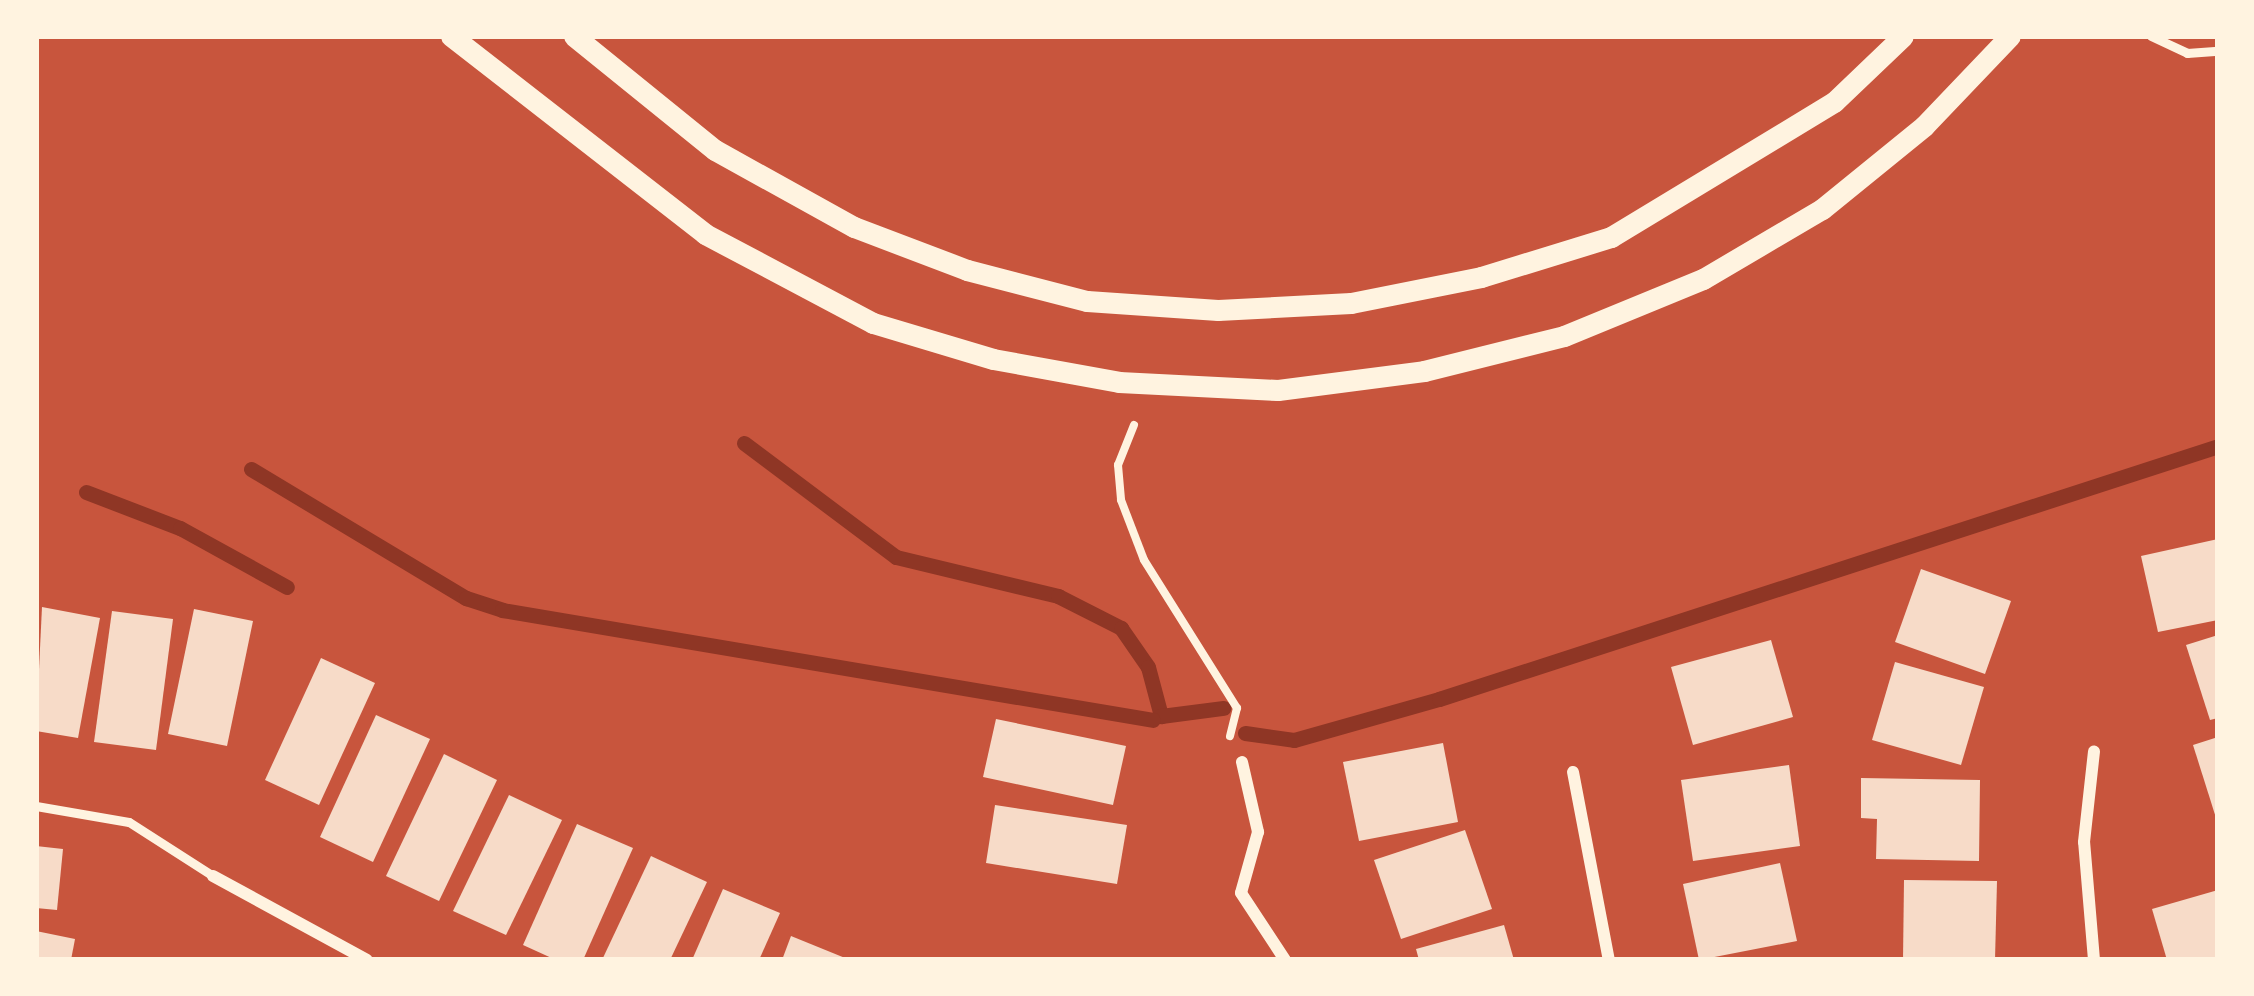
<!DOCTYPE html>
<html>
<head>
<meta charset="utf-8">
<style>
  body { margin:0 }
  #map { position:relative; width:2254px; height:996px; overflow:hidden; background:#c8553d; font-family:Manrope,sans-serif }
  div>[style] { position:absolute }
  .stream>* { height:15px; margin:-7.5px; padding:0 7.5px; transform-origin:7.5px; border-radius:7.5px; background:#8f3625 }
  .building>* { inset:0; background:#f7dbc8 }
  .path>* { height:8px; margin:-4px; padding:0 4px; transform-origin:4px; border-radius:4px; background:#fff3e0 }
  .service>* { height:9px; margin:-4.5px; padding:0 4.5px; transform-origin:4.5px; border-radius:4.5px; background:#fff3e0 }
  .minor>* { height:12px; margin:-6px; padding:0 6px; transform-origin:6px; border-radius:6px; background:#fff3e0 }
  .tertiary>* { height:21px; margin:-10.5px; padding:0 10.5px; transform-origin:10.5px; border-radius:10.5px; background:#fff3e0 }
  span { translate:-50% -50%; white-space:nowrap; text-align:center; line-height:1.15; -webkit-text-stroke:10px #fff3e0; paint-order:stroke }
  .frame { position:absolute; inset:0; border:39px solid #fff3e0; pointer-events:none }
</style>
</head>
<body>
<div id="map">
  <div class="stream">
    <i style="left:744px;top:443px;width:190px;rotate:36.9deg"></i>
    <i style="left:896px;top:557px;width:167px;rotate:13.5deg"></i>
    <i style="left:1058px;top:596px;width:71px;rotate:26.9deg"></i>
    <i style="left:1121px;top:628px;width:47px;rotate:55.3deg"></i>
    <i style="left:1148px;top:667px;width:51px;rotate:75.1deg"></i>
    <i style="left:1161px;top:716px;width:63px;rotate:-7.4deg"></i>
    <i style="left:251px;top:469px;width:251px;rotate:31deg"></i>
    <i style="left:466px;top:598px;width:38px;rotate:18deg"></i>
    <i style="left:502px;top:610px;width:660px;rotate:9.59deg"></i>
    <i style="left:86px;top:492px;width:101px;rotate:21deg"></i>
    <i style="left:180px;top:528px;width:122px;rotate:28.9deg"></i>
    <i style="left:1245px;top:733px;width:49px;rotate:8.1deg"></i>
    <i style="left:1294px;top:740px;width:151px;rotate:-15.8deg"></i>
    <i style="left:1439px;top:699px;width:819px;rotate:-17.99deg"></i>
  </div>
  <div class="building">
    <i style="clip-path:polygon(2218px 539px,2218px 620px,2158px 632px,2141px 556px)"></i>
    <i style="clip-path:polygon(1921px 569px,2011px 601px,1985px 674px,1895px 642px)"></i>
    <i style="clip-path:polygon(42px 607px,100px 618px,78px 738px,36px 731px)"></i>
    <i style="clip-path:polygon(194px 609px,253px 621px,227px 746px,168px 734px)"></i>
    <i style="clip-path:polygon(112px 611px,173px 619px,156px 750px,94px 742px)"></i>
    <i style="clip-path:polygon(2218px 635px,2218px 718px,2210px 720px,2186px 645px)"></i>
    <i style="clip-path:polygon(1771px 640px,1793px 717px,1693px 745px,1671px 667px)"></i>
    <i style="clip-path:polygon(321px 658px,375px 683px,319px 805px,265px 780px)"></i>
    <i style="clip-path:polygon(1895px 662px,1984px 687px,1961px 765px,1872px 740px)"></i>
    <i style="clip-path:polygon(376px 715px,430px 739px,373px 862px,320px 837px)"></i>
    <i style="clip-path:polygon(996px 719px,1126px 746px,1113px 805px,983px 777px)"></i>
    <i style="clip-path:polygon(2218px 737px,2218px 821px,2217px 821px,2193px 745px)"></i>
    <i style="clip-path:polygon(1443px 743px,1458px 822px,1359px 841px,1343px 762px)"></i>
    <i style="clip-path:polygon(444px 754px,497px 780px,439px 901px,386px 876px)"></i>
    <i style="clip-path:polygon(1789px 765px,1800px 846px,1693px 861px,1681px 780px)"></i>
    <i style="clip-path:polygon(1861px 778px,1980px 780px,1979px 861px,1876px 859px,1877px 819px,1861px 818px)"></i>
    <i style="clip-path:polygon(509px 795px,562px 820px,506px 935px,453px 911px)"></i>
    <i style="clip-path:polygon(995px 805px,1127px 825px,1117px 884px,986px 863px)"></i>
    <i style="clip-path:polygon(577px 824px,633px 848px,583px 960px,556px 960px,523px 945px)"></i>
    <i style="clip-path:polygon(1465px 830px,1492px 909px,1401px 939px,1374px 860px)"></i>
    <i style="clip-path:polygon(36px 846px,63px 849px,57px 910px,36px 908px)"></i>
    <i style="clip-path:polygon(651px 856px,707px 882px,670px 960px,602px 960px)"></i>
    <i style="clip-path:polygon(1780px 863px,1797px 941px,1699px 960px,1683px 884px)"></i>
    <i style="clip-path:polygon(1904px 880px,1997px 881px,1995px 960px,1903px 960px)"></i>
    <i style="clip-path:polygon(723px 889px,780px 913px,759px 960px,692px 960px)"></i>
    <i style="clip-path:polygon(2218px 890px,2218px 960px,2167px 960px,2152px 909px)"></i>
    <i style="clip-path:polygon(1504px 925px,1514px 960px,1419px 960px,1416px 949px)"></i>
    <i style="clip-path:polygon(36px 931px,75px 939px,71px 960px,36px 960px)"></i>
    <i style="clip-path:polygon(791px 936px,850px 960px,782px 960px)"></i>
  </div>
  <div class="path">
    <i style="left:1134px;top:425px;width:43px;rotate:111.8deg"></i>
    <i style="left:1118px;top:465px;width:35px;rotate:85deg"></i>
    <i style="left:1121px;top:500px;width:64px;rotate:69deg"></i>
    <i style="left:1144px;top:560px;width:175px;rotate:57.9deg"></i>
    <i style="left:1237px;top:708px;width:29px;rotate:104deg"></i>
  </div>
  <div class="service">
    <i style="left:2151px;top:36px;width:40px;rotate:25deg"></i>
    <i style="left:2187px;top:53px;width:31px;rotate:-4deg"></i>
    <i style="left:36px;top:806px;width:94px;rotate:9.8deg"></i>
    <i style="left:129px;top:822px;width:100px;rotate:32.7deg"></i>
  </div>
  <div class="minor">
    <i style="left:1242px;top:762px;width:72px;rotate:77.1deg"></i>
    <i style="left:1258px;top:832px;width:63px;rotate:105.6deg"></i>
    <i style="left:1241px;top:893px;width:80px;rotate:56.7deg"></i>
    <i style="left:1573px;top:772px;width:191px;rotate:79.2deg"></i>
    <i style="left:213px;top:876px;width:175px;rotate:28.6deg"></i>
    <i style="left:2094px;top:960px;width:118px;rotate:-94.8deg"></i>
    <i style="left:2084px;top:842px;width:91px;rotate:-83.7deg"></i>
  </div>
  <div class="tertiary">
    <i style="left:451px;top:36px;width:322px;rotate:37.9deg"></i>
    <i style="left:705px;top:234px;width:190px;rotate:27.9deg"></i>
    <i style="left:873px;top:323px;width:125px;rotate:16.7deg"></i>
    <i style="left:993px;top:359px;width:128px;rotate:10.3deg"></i>
    <i style="left:1119px;top:382px;width:159px;rotate:2.9deg"></i>
    <i style="left:1278px;top:390px;width:147px;rotate:-7.4deg"></i>
    <i style="left:1424px;top:371px;width:144px;rotate:-14deg"></i>
    <i style="left:1564px;top:336px;width:150px;rotate:-22.3deg"></i>
    <i style="left:1703px;top:279px;width:138px;rotate:-30.5deg"></i>
    <i style="left:1822px;top:209px;width:132px;rotate:-39.1deg"></i>
    <i style="left:1924px;top:126px;width:124px;rotate:-46.3deg"></i>
    <i style="left:574px;top:36px;width:181px;rotate:39deg"></i>
    <i style="left:715px;top:150px;width:159px;rotate:29deg"></i>
    <i style="left:854px;top:227px;width:121px;rotate:20.8deg"></i>
    <i style="left:967px;top:270px;width:124px;rotate:14.5deg"></i>
    <i style="left:1087px;top:301px;width:131px;rotate:3.9deg"></i>
    <i style="left:1218px;top:310px;width:133px;rotate:-3deg"></i>
    <i style="left:1351px;top:303px;width:133px;rotate:-11.3deg"></i>
    <i style="left:1481px;top:277px;width:136px;rotate:-17.1deg"></i>
    <i style="left:1611px;top:237px;width:261px;rotate:-31.2deg"></i>
    <i style="left:1834px;top:102px;width:95px;rotate:-43.7deg"></i>
  </div>
  <div class="frame"></div>
</div>
</body>
</html>
